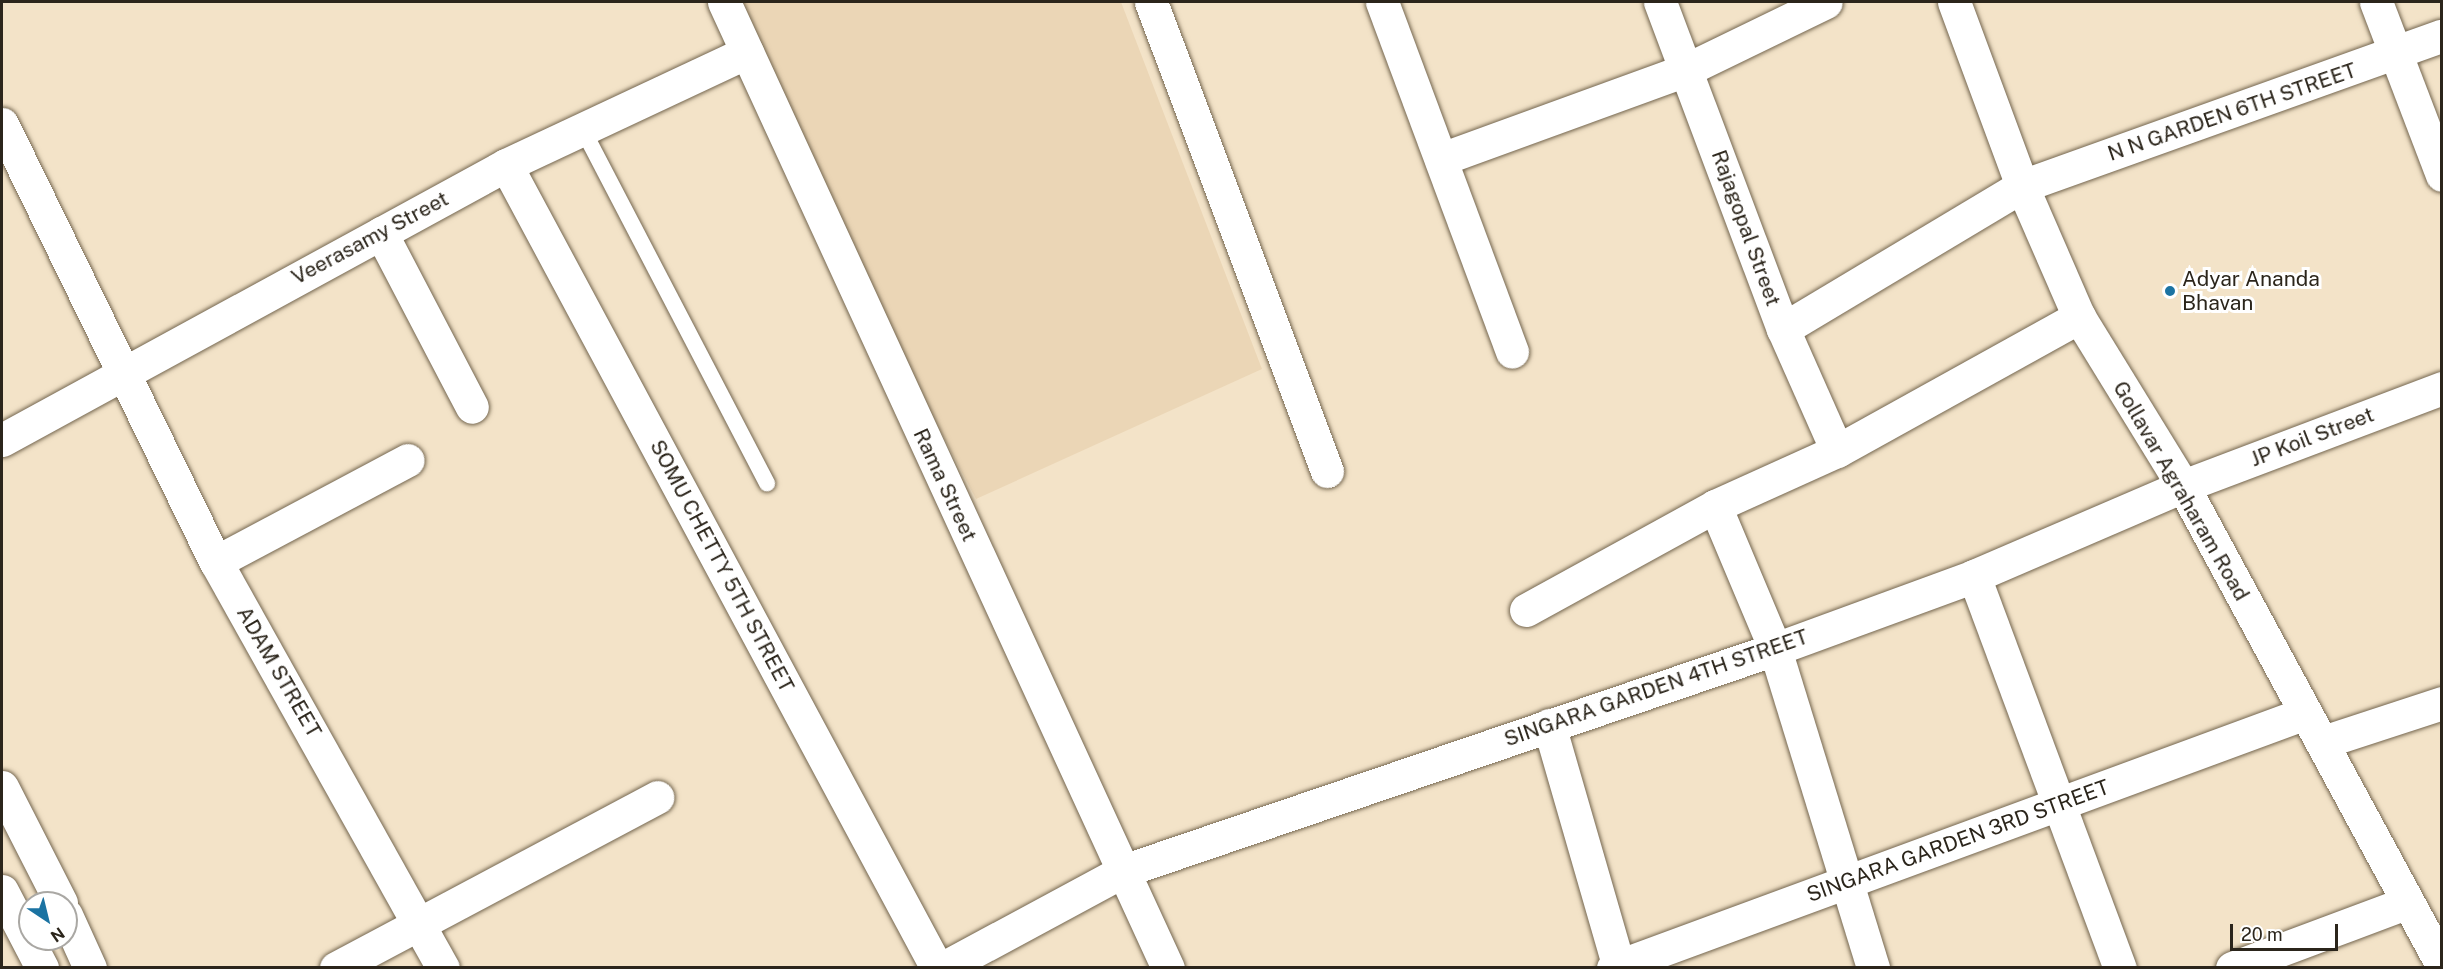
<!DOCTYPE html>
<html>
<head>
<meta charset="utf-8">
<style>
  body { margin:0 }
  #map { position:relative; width:2443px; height:969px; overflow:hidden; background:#f3e3c8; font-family:"Public Sans",sans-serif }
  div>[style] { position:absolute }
  .built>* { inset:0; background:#ebd6b6 }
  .roads { filter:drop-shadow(0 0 2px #74664f) drop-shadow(0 0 2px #74664f) }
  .lane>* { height:16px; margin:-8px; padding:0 8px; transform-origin:8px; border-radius:8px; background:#fff }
  .street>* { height:33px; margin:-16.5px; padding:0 16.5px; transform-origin:16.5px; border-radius:16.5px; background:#fff }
  .secondary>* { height:33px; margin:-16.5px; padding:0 16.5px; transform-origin:16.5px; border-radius:16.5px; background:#fff }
  .primary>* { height:33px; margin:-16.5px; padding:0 16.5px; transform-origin:16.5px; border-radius:16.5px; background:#fff }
  .dots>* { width:16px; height:16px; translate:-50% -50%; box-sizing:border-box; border:3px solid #fff; border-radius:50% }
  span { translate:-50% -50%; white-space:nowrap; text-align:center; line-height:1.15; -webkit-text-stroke:6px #fff; paint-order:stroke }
  .street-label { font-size:21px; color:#2b251b }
  .poi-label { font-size:21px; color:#2b251b }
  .left { translate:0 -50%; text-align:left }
  .frame { position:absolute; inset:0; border:3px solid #2b251b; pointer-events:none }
  .north { position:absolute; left:18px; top:891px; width:60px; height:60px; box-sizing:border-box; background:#fff; border:2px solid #aaa8a4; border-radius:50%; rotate:145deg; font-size:16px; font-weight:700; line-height:24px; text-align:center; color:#2b251b }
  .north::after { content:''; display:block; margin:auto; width:21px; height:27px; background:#1b73a2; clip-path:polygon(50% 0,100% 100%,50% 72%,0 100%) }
  .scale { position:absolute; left:2230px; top:924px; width:108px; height:27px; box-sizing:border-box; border:3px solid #2b251b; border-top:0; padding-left:8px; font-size:18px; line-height:21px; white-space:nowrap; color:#2b251b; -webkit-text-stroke:4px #fff; paint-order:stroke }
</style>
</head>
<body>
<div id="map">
  <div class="built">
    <i style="clip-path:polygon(716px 2px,1121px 2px,1262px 369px,976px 499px)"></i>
  </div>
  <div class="roads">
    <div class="lane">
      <i style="left:581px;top:126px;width:403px;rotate:62.5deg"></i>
    </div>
    <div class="street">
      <i style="left:724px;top:2px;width:1063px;rotate:65.32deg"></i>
      <i style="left:1151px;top:2px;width:501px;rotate:69.43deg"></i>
      <i style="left:1382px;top:2px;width:373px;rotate:69.6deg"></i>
      <i style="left:1660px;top:2px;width:349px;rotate:69.4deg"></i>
      <i style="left:1783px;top:329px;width:133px;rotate:66.1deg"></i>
      <i style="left:2376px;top:2px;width:185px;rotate:69.1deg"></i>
      <i style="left:2px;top:124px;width:487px;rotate:64deg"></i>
      <i style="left:216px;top:562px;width:465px;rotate:60.8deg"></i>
      <i style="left:1441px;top:159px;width:263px;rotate:-20deg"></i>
      <i style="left:1688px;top:69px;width:153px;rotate:-25.9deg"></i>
      <i style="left:506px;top:165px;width:911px;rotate:61.78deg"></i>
      <i style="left:381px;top:233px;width:196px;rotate:62.4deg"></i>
      <i style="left:1783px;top:329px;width:279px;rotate:-30.9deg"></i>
      <i style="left:2022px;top:186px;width:446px;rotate:-19.7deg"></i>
      <i style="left:2px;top:440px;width:574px;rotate:-28.62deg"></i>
      <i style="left:506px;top:165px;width:266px;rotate:-25.1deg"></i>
      <i style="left:1715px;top:506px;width:155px;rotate:67.2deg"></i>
      <i style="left:1775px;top:649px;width:334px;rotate:72.9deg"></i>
      <i style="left:216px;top:562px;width:217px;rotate:-28deg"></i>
      <i style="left:1974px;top:576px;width:418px;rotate:69.6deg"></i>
      <i style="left:1526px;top:610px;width:216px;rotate:-28.8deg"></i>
      <i style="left:1715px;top:506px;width:134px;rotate:-24.3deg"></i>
      <i style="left:1837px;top:451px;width:277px;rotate:-29deg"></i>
      <i style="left:1549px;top:725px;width:253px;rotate:73.9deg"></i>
      <i style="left:2323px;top:742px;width:125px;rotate:-18.1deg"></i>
      <i style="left:336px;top:968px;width:364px;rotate:-28deg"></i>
      <i style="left:943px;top:968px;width:204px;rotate:-28.3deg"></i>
      <i style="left:1123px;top:871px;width:689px;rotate:-18.8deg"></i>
      <i style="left:1775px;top:649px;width:212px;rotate:-20.1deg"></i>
      <i style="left:1974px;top:576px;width:228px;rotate:-23.3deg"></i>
      <i style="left:2183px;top:486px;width:277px;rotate:-20.7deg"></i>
      <i style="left:1613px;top:968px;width:735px;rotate:-20.21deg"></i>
      <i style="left:2232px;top:968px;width:186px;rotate:-20.5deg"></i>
    </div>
    <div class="secondary">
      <i style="left:1954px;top:2px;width:196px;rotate:69.7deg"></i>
      <i style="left:2022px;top:186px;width:143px;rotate:66.5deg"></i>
      <i style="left:2079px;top:317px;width:198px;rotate:58.4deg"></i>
      <i style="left:2183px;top:486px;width:545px;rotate:61.6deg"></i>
    </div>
    <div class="primary">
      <i style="left:2px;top:787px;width:130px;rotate:63deg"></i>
      <i style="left:2px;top:891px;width:87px;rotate:62.5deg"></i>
      <i style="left:66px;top:915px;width:58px;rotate:65.6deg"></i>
    </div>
  </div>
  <div class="dots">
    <i style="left:2170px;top:291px;background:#1b73a2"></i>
  </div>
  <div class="street-label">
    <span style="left:2232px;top:112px;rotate:-19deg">N N GARDEN 6TH STREET</span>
    <span style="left:1746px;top:228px;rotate:70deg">Rajagopal Street</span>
    <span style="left:370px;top:238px;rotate:-28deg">Veerasamy Street</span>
    <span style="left:2312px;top:437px;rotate:-21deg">JP Koil Street</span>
    <span style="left:945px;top:485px;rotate:65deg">Rama Street</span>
    <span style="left:2181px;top:491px;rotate:60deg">Gollavar Agraharam Road</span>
    <span style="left:722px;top:566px;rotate:62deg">SOMU CHETTY 5TH STREET</span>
    <span style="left:279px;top:672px;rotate:60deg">ADAM STREET</span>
    <span style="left:1656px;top:688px;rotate:-19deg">SINGARA GARDEN 4TH STREET</span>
    <span style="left:1958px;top:841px;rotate:-20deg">SINGARA GARDEN 3RD STREET</span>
  </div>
  <div class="poi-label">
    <span class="left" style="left:2182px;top:291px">Adyar Ananda<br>Bhavan</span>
  </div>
  <div class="frame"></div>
  <div class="north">N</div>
  <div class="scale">20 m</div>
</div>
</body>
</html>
